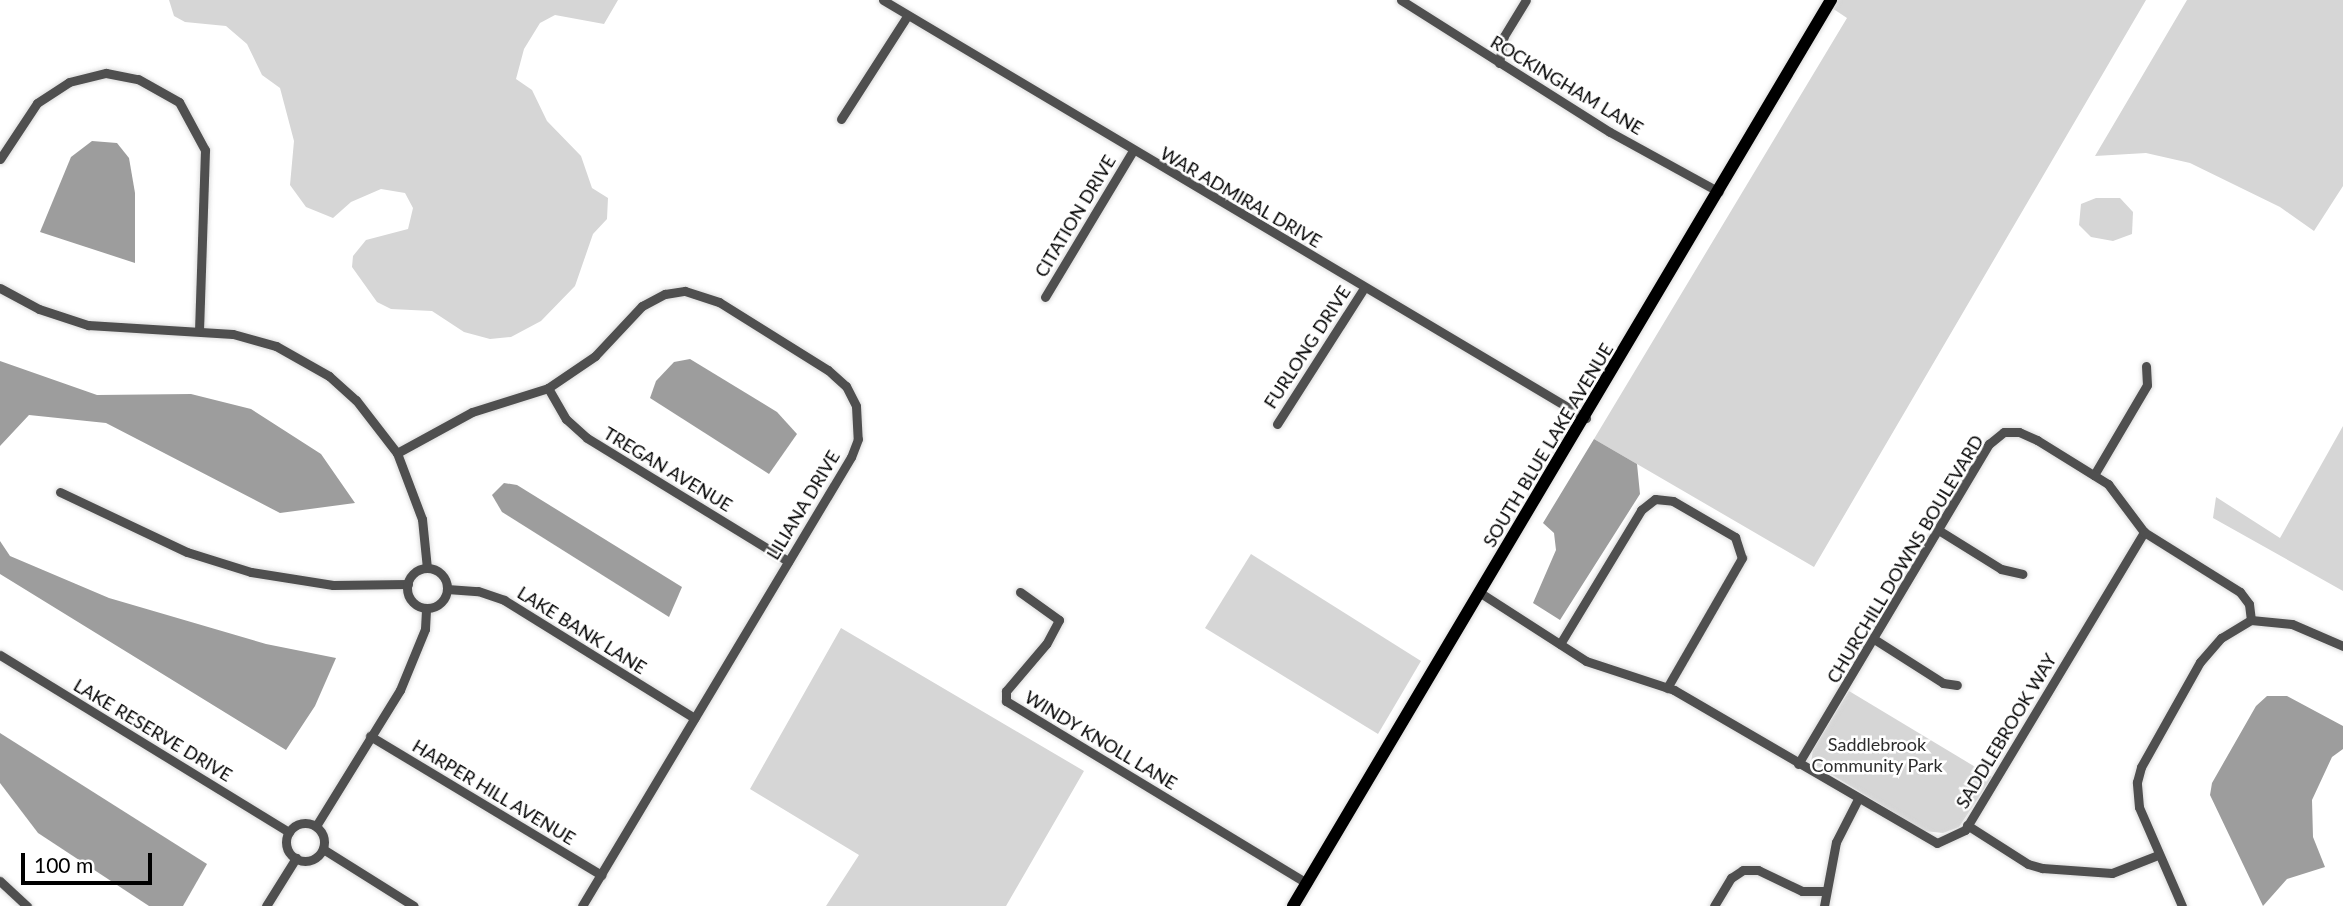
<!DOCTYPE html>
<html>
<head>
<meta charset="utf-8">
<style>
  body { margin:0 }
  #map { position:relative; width:2343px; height:906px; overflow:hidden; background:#fff; font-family:Lato,sans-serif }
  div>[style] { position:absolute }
  .green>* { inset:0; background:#d6d6d6 }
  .water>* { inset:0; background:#9d9d9d }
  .roads { filter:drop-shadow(0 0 2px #dbdbdb) drop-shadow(0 0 2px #dbdbdb) }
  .minor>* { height:9px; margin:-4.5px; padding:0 4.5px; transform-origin:4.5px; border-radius:4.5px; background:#4f4f4f }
  .minor>.ring { margin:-4.5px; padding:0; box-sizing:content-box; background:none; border:9px solid #4f4f4f; border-radius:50% }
  .major>* { height:12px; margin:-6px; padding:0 6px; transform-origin:6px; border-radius:6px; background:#000 }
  span { translate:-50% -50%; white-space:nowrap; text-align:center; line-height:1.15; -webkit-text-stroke:5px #fff; paint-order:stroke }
  .street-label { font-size:18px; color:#000 }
  .park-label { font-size:18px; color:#2d2d2d }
  .scale { position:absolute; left:21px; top:853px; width:131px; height:32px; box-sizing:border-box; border:4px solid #000; border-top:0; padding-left:9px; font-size:21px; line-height:24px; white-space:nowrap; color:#000; -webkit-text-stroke:5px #fff; paint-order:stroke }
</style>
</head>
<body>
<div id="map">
  <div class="green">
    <i style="clip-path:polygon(169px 0,618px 0,604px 24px,555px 15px,540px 23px,524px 49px,516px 79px,532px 90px,547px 121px,581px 156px,592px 188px,608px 198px,607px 219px,593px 234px,575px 286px,541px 321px,511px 337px,490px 339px,464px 332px,432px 311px,391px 309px,377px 302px,352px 267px,353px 256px,366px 240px,408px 229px,413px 208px,405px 193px,381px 189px,351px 202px,333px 218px,306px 207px,290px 185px,294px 141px,280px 88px,262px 75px,247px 44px,226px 26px,185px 22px,174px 16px)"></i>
    <i style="clip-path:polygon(1836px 0,2146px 0,1814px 567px,1594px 439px,1847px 18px,1832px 8px)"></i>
    <i style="clip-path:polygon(2187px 0,2343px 0,2343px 186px,2314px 231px,2280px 207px,2190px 163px,2146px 153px,2095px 156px)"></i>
    <i style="clip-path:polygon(2096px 198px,2120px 198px,2133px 212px,2132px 234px,2113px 241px,2091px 237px,2079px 225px,2081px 204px)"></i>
    <i style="clip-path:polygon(2343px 426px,2343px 591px,2213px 518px,2216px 497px,2280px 538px)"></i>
    <i style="clip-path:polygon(1251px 554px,1421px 661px,1378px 734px,1205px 628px)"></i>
    <i style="clip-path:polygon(841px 628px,1084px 771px,1006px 906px,826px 906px,859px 855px,750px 789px)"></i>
    <i style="clip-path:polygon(1849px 691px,1992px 777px,1959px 827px,1943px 833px,1924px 831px,1811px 762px,1813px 750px)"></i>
  </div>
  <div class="water">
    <i style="clip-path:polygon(92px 141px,117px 143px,129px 158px,135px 193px,135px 263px,40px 232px,71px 157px)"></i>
    <i style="clip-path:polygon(690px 359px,777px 412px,797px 434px,769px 474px,650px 398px,656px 381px,674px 362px)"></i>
    <i style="clip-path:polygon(0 361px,97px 395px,191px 394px,251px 409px,321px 454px,355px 503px,280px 513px,106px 423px,29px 415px,0 446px)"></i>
    <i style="clip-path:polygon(1594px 439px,1637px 464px,1640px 494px,1560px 620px,1533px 603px,1556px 550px,1554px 533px,1543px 523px)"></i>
    <i style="clip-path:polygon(504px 483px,517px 485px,682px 587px,669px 617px,502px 512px,492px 495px)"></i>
    <i style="clip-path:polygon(0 541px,10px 556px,109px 598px,266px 644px,336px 658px,315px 706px,286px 750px,0 574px)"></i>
    <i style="clip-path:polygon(2267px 696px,2287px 696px,2343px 726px,2343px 749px,2332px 757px,2312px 800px,2313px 837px,2325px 867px,2287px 879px,2263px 906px,2210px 795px,2212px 783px,2256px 706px)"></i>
    <i style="clip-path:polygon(0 733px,207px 864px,183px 906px,149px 906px,38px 833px,0 783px)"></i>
  </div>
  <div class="roads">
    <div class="minor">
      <i style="left:883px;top:0;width:818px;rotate:30.74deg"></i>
      <i style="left:1401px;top:0;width:247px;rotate:32.3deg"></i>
      <i style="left:1610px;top:132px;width:124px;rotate:28.8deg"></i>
      <i style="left:1499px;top:63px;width:27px;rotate:-80deg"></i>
      <i style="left:1504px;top:36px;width:42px;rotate:-58.6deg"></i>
      <i style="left:841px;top:119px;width:122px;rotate:-57.3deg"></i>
      <i style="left:0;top:159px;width:67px;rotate:-56.5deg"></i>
      <i style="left:37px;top:103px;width:38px;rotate:-33deg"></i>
      <i style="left:69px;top:82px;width:38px;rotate:-14deg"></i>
      <i style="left:106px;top:73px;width:33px;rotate:11deg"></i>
      <i style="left:138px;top:79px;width:47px;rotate:29.3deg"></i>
      <i style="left:179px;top:102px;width:55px;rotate:61.6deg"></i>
      <i style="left:205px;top:150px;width:180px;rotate:91.9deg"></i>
      <i style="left:0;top:288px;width:44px;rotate:28.3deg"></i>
      <i style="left:39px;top:309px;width:52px;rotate:18.1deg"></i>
      <i style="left:88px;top:325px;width:145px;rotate:3.6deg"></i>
      <i style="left:233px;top:334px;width:45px;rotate:15.6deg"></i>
      <i style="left:276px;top:346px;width:61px;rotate:29.5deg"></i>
      <i style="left:329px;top:376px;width:36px;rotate:42deg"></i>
      <i style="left:356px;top:400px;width:67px;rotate:52.3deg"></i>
      <i style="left:397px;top:453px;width:71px;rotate:69.3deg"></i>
      <i style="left:422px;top:519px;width:49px;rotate:84.2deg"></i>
      <i style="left:1045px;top:297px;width:169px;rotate:-59deg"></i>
      <i style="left:548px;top:388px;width:36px;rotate:60deg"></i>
      <i style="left:566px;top:419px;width:28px;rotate:42deg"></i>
      <i style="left:587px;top:438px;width:236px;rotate:31.5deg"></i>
      <i style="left:1277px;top:424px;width:161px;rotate:-57.4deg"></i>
      <i style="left:397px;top:453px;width:85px;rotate:-28.7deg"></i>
      <i style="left:472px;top:412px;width:80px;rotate:-17.5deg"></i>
      <i style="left:548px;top:388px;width:57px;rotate:-34.2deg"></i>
      <i style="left:595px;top:356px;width:69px;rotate:-46.8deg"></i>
      <i style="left:642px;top:306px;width:26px;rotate:-28deg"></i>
      <i style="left:665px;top:294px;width:20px;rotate:-9deg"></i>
      <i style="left:685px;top:291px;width:36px;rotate:18deg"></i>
      <i style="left:719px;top:302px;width:128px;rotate:32deg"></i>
      <i style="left:828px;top:370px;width:24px;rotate:42deg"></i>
      <i style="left:846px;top:386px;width:22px;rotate:63deg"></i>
      <i style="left:856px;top:406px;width:33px;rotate:87deg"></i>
      <i style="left:858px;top:439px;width:19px;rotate:111deg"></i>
      <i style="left:851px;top:457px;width:523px;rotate:120.93deg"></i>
      <i style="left:2094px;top:475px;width:104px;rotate:-59.5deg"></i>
      <i style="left:2147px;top:385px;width:19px;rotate:-93deg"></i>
      <i style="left:60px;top:492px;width:140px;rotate:25.3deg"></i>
      <i style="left:187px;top:552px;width:67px;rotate:17.4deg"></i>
      <i style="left:251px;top:572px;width:83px;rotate:9deg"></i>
      <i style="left:333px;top:585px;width:75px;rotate:-0.8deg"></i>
      <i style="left:1940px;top:531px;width:72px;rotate:31.9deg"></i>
      <i style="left:2001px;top:569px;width:22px;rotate:13deg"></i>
      <i class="ring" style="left:407px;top:568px;width:31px;height:31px"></i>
      <i style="left:447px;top:589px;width:31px;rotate:4deg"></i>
      <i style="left:478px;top:591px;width:28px;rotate:19deg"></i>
      <i style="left:504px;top:600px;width:224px;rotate:31.8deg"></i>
      <i style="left:1020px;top:592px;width:48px;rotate:35.7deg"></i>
      <i style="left:1059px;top:620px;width:27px;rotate:118deg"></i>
      <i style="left:1046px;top:644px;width:62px;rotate:130.4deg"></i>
      <i style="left:1006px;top:691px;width:10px;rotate:90deg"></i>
      <i style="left:1006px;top:701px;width:352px;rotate:31.2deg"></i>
      <i style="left:1479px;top:592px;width:127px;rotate:32.8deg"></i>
      <i style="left:1586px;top:661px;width:93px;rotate:18.2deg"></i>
      <i style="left:1674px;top:690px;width:304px;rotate:30.2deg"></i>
      <i style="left:1937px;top:843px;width:31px;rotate:-25deg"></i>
      <i style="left:1965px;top:830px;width:348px;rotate:-59deg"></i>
      <i style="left:1874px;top:639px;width:82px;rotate:32.5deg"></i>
      <i style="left:1943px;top:683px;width:14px;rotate:8deg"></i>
      <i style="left:1560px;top:644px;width:157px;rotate:-58.8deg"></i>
      <i style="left:1641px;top:510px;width:18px;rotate:-38deg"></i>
      <i style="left:1655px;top:499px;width:18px;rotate:6deg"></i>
      <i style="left:1673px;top:501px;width:72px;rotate:30.1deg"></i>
      <i style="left:1735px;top:537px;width:22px;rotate:72deg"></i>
      <i style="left:1742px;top:558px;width:150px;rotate:120deg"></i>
      <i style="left:0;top:655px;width:339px;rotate:31.5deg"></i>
      <i style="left:370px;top:736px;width:270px;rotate:31deg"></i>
      <i style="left:1798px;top:764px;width:373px;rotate:-59.2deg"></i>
      <i style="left:1989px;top:444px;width:19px;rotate:-39deg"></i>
      <i style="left:2004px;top:432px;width:15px"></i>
      <i style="left:2019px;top:432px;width:20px;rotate:24deg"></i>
      <i style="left:2037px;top:440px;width:84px;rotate:31.8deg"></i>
      <i style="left:2108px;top:484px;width:60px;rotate:53.1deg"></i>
      <i style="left:2144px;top:532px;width:113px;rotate:32deg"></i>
      <i style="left:2240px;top:592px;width:15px;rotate:53deg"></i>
      <i style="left:2249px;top:604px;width:16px;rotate:83deg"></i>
      <i class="ring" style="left:286px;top:823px;width:29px;height:29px"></i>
      <i style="left:1967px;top:825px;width:72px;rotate:32.6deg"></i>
      <i style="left:2028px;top:864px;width:15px;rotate:16deg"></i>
      <i style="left:2042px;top:868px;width:70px;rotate:4.1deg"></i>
      <i style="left:2112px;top:873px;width:49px;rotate:-21.4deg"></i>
      <i style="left:316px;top:826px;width:160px;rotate:-58.3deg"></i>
      <i style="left:400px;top:690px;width:66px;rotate:-67.7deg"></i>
      <i style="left:425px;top:629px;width:21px;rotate:-87deg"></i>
      <i style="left:323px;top:849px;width:107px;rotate:32.1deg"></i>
      <i style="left:0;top:881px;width:37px;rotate:43deg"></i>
      <i style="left:266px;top:906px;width:57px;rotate:-58deg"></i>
      <i style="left:1714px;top:906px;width:33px;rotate:-59deg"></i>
      <i style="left:1731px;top:878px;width:14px;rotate:-34deg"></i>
      <i style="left:1743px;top:870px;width:15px"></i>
      <i style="left:1758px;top:870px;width:49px;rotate:25.5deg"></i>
      <i style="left:1802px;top:891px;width:22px"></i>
      <i style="left:1824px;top:906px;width:65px;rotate:-79.4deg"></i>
      <i style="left:1836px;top:842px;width:48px;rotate:-62.9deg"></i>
      <i style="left:2182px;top:906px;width:108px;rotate:-113.5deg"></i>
      <i style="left:2139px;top:807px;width:25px;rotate:-95deg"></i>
      <i style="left:2137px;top:782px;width:16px;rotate:-75deg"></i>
      <i style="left:2141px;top:767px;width:120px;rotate:-60.7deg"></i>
      <i style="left:2200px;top:662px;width:32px;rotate:-49deg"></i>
      <i style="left:2221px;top:638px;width:35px;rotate:-31deg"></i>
      <i style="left:2251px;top:620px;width:41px;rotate:5.6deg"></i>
      <i style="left:2292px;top:624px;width:56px;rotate:23.3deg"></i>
    </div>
    <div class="major">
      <i style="left:1293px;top:906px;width:1054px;rotate:-59.3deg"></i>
    </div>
  </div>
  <div class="street-label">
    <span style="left:1567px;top:85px;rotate:31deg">ROCKINGHAM LANE</span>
    <span style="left:1241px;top:197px;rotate:30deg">WAR ADMIRAL DRIVE</span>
    <span style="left:1075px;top:216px;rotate:-59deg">CITATION DRIVE</span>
    <span style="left:1307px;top:347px;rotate:-57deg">FURLONG DRIVE</span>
    <span style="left:1548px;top:445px;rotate:-59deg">SOUTH BLUE LAKE AVENUE</span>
    <span style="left:668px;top:469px;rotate:31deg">TREGAN AVENUE</span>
    <span style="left:803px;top:505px;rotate:-59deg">LILIANA DRIVE</span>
    <span style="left:1905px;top:559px;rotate:-59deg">CHURCHILL DOWNS BOULEVARD</span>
    <span style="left:582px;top:630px;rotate:32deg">LAKE BANK LANE</span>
    <span style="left:153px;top:730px;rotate:31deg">LAKE RESERVE DRIVE</span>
    <span style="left:2006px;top:731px;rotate:-59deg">SADDLEBROOK WAY</span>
    <span style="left:1101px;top:740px;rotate:31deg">WINDY KNOLL LANE</span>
    <span style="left:494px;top:792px;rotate:31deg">HARPER HILL AVENUE</span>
  </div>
  <div class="park-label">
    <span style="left:1877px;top:755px">Saddlebrook<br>Community Park</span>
  </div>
  <div class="scale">100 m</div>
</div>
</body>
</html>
